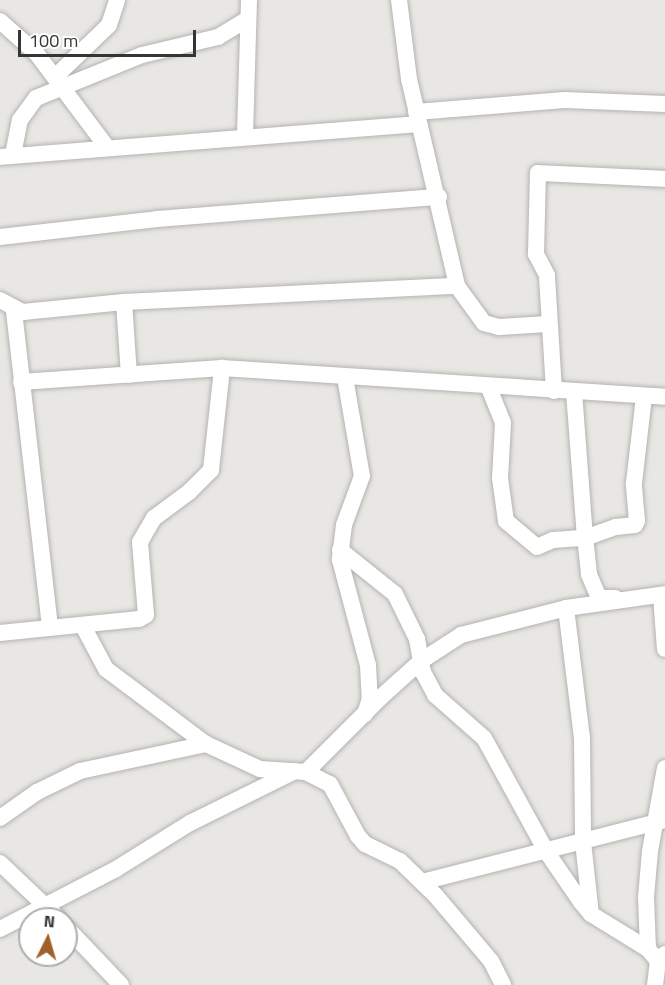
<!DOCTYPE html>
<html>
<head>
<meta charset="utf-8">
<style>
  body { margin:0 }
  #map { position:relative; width:665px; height:985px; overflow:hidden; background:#e8e7e4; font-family:"Titillium Web",sans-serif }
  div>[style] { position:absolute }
  .roads { filter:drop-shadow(0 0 2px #b3b3b0) drop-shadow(0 0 2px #b3b3b0) }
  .minor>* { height:16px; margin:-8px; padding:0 8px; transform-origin:8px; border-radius:8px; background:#fff }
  span { translate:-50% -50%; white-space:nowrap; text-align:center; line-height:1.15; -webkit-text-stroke:6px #fff; paint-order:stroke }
  .north { position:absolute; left:18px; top:907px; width:60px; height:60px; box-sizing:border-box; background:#fff; border:2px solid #aeaeae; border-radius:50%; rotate:5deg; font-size:16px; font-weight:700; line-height:24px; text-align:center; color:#353534 }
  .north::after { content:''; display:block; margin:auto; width:21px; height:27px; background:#a1602b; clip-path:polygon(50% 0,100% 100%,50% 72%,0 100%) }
  .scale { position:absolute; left:18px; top:30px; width:178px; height:27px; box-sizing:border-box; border:3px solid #353534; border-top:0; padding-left:8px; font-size:18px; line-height:21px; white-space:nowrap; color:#353534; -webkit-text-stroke:4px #fff; paint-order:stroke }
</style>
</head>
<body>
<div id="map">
  <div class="roads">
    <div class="minor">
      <i style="left:399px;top:0;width:80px;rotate:82.8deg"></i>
      <i style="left:409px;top:79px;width:212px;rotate:76.9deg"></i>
      <i style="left:457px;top:286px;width:46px;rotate:53.9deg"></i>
      <i style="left:484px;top:323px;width:16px;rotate:15deg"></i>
      <i style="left:499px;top:327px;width:49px;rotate:-3.5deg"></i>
      <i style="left:0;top:21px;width:50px;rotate:41.7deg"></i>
      <i style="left:37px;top:54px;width:115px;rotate:53.1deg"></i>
      <i style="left:55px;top:77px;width:75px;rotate:-43.9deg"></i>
      <i style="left:109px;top:25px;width:26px;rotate:-72deg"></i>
      <i style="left:416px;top:112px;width:149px;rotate:-4.6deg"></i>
      <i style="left:565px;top:100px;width:100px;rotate:2.3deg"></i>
      <i style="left:245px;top:135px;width:135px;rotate:-88.3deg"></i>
      <i style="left:13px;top:155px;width:36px;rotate:-79deg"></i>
      <i style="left:20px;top:120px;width:27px;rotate:-54deg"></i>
      <i style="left:36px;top:98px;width:114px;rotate:-22.1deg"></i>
      <i style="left:142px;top:55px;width:78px;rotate:-13.3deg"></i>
      <i style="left:218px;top:37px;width:35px;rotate:-31deg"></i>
      <i style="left:0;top:157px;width:419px;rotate:-4.5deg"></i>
      <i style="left:0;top:237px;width:158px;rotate:-6.5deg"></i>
      <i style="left:157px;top:219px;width:283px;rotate:-4.5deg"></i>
      <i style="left:0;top:300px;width:26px;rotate:28deg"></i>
      <i style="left:23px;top:312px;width:101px;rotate:-5.7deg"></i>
      <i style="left:124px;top:302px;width:333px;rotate:-2.8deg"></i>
      <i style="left:124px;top:302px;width:73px;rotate:86.1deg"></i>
      <i style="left:14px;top:311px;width:319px;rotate:83.5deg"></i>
      <i style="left:345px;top:377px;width:100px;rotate:80.3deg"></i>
      <i style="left:362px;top:476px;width:52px;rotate:110.2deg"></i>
      <i style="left:344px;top:525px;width:35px;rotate:97deg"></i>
      <i style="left:340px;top:560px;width:109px;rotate:75.1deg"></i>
      <i style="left:368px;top:665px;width:33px;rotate:87deg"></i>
      <i style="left:370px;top:698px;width:17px;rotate:107deg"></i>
      <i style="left:21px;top:382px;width:201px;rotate:-4deg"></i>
      <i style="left:222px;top:368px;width:444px;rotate:3.7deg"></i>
      <i style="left:489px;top:388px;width:38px;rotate:68deg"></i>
      <i style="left:503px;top:423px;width:55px;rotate:93.1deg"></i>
      <i style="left:500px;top:478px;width:43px;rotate:82.1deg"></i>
      <i style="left:506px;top:521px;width:40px;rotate:40deg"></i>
      <i style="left:537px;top:547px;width:17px;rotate:-24deg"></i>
      <i style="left:553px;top:540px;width:32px;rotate:-4deg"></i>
      <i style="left:585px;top:538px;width:146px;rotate:-94.3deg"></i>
      <i style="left:554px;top:391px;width:116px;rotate:-93.5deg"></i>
      <i style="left:547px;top:275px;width:24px;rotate:-118deg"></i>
      <i style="left:536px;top:254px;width:81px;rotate:-88.6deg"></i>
      <i style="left:538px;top:173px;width:127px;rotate:2.7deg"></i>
      <i style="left:340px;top:550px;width:70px;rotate:38.7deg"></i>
      <i style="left:395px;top:594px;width:50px;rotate:63.9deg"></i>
      <i style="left:417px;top:639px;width:34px;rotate:80deg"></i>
      <i style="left:423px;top:672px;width:26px;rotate:62deg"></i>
      <i style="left:435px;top:695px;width:65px;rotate:41.3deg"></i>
      <i style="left:484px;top:738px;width:129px;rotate:61.2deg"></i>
      <i style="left:546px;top:851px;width:62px;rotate:55.5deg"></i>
      <i style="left:581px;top:902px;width:16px;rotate:50deg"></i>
      <i style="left:591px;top:914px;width:67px;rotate:31.6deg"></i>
      <i style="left:648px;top:949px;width:16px;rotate:50deg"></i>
      <i style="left:661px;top:595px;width:54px;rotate:85.8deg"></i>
      <i style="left:615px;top:598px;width:16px;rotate:180deg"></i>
      <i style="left:599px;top:598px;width:26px;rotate:-113deg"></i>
      <i style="left:589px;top:574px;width:36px;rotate:-96deg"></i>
      <i style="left:585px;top:538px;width:33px;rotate:-20deg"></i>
      <i style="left:616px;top:527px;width:19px;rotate:-6deg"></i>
      <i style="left:635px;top:525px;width:4px;rotate:-63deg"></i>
      <i style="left:637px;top:521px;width:38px;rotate:-95deg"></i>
      <i style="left:634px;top:483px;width:87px;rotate:-83.4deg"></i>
      <i style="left:566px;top:608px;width:131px;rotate:83deg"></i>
      <i style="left:582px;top:738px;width:104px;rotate:89.4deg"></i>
      <i style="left:583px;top:842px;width:72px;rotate:83.7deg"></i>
      <i style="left:83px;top:626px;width:49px;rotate:61.9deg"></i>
      <i style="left:106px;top:669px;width:125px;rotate:36.9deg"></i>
      <i style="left:206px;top:744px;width:60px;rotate:24.8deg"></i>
      <i style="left:260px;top:769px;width:46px;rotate:3.7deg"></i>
      <i style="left:306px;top:772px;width:27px;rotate:27deg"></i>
      <i style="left:330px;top:784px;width:59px;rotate:61.7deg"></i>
      <i style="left:358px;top:836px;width:11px;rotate:49deg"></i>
      <i style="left:365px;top:844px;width:39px;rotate:26deg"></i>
      <i style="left:400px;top:861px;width:50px;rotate:44.2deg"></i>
      <i style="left:436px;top:896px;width:85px;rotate:49.8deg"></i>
      <i style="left:491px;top:961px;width:27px;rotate:63deg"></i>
      <i style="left:0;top:633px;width:140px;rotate:-5.8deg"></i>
      <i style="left:139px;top:619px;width:8px;rotate:-30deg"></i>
      <i style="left:146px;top:615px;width:73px;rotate:-94.7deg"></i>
      <i style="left:140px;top:542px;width:28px;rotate:-60deg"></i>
      <i style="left:154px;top:518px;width:44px;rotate:-36.6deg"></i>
      <i style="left:189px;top:492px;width:31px;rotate:-45deg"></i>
      <i style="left:211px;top:470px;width:103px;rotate:-83.8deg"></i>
      <i style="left:306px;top:772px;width:106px;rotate:-45deg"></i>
      <i style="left:381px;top:697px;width:54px;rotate:-42deg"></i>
      <i style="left:421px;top:661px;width:48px;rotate:-33deg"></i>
      <i style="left:461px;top:635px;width:108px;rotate:-14.4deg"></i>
      <i style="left:566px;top:608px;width:100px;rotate:-8deg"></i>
      <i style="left:0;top:818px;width:45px;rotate:-35.1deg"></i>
      <i style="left:37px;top:792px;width:48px;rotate:-26deg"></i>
      <i style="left:80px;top:771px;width:129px;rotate:-12.1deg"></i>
      <i style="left:0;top:863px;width:81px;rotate:43.5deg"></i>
      <i style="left:422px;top:882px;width:251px;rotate:-14.3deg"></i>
      <i style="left:66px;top:927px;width:80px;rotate:46.5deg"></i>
      <i style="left:0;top:929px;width:131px;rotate:-27.3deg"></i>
      <i style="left:116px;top:869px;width:87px;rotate:-31.9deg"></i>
      <i style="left:190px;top:823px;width:117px;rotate:-26.3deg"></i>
      <i style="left:648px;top:949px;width:52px;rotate:-92.2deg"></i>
      <i style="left:646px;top:897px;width:46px;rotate:-85deg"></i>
      <i style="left:650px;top:851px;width:84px;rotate:-79.8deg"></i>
      <i style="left:655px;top:985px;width:24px;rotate:-83deg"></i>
      <i style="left:658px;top:961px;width:10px;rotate:-45deg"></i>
    </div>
  </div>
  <div class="north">N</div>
  <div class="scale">100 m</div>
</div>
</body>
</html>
